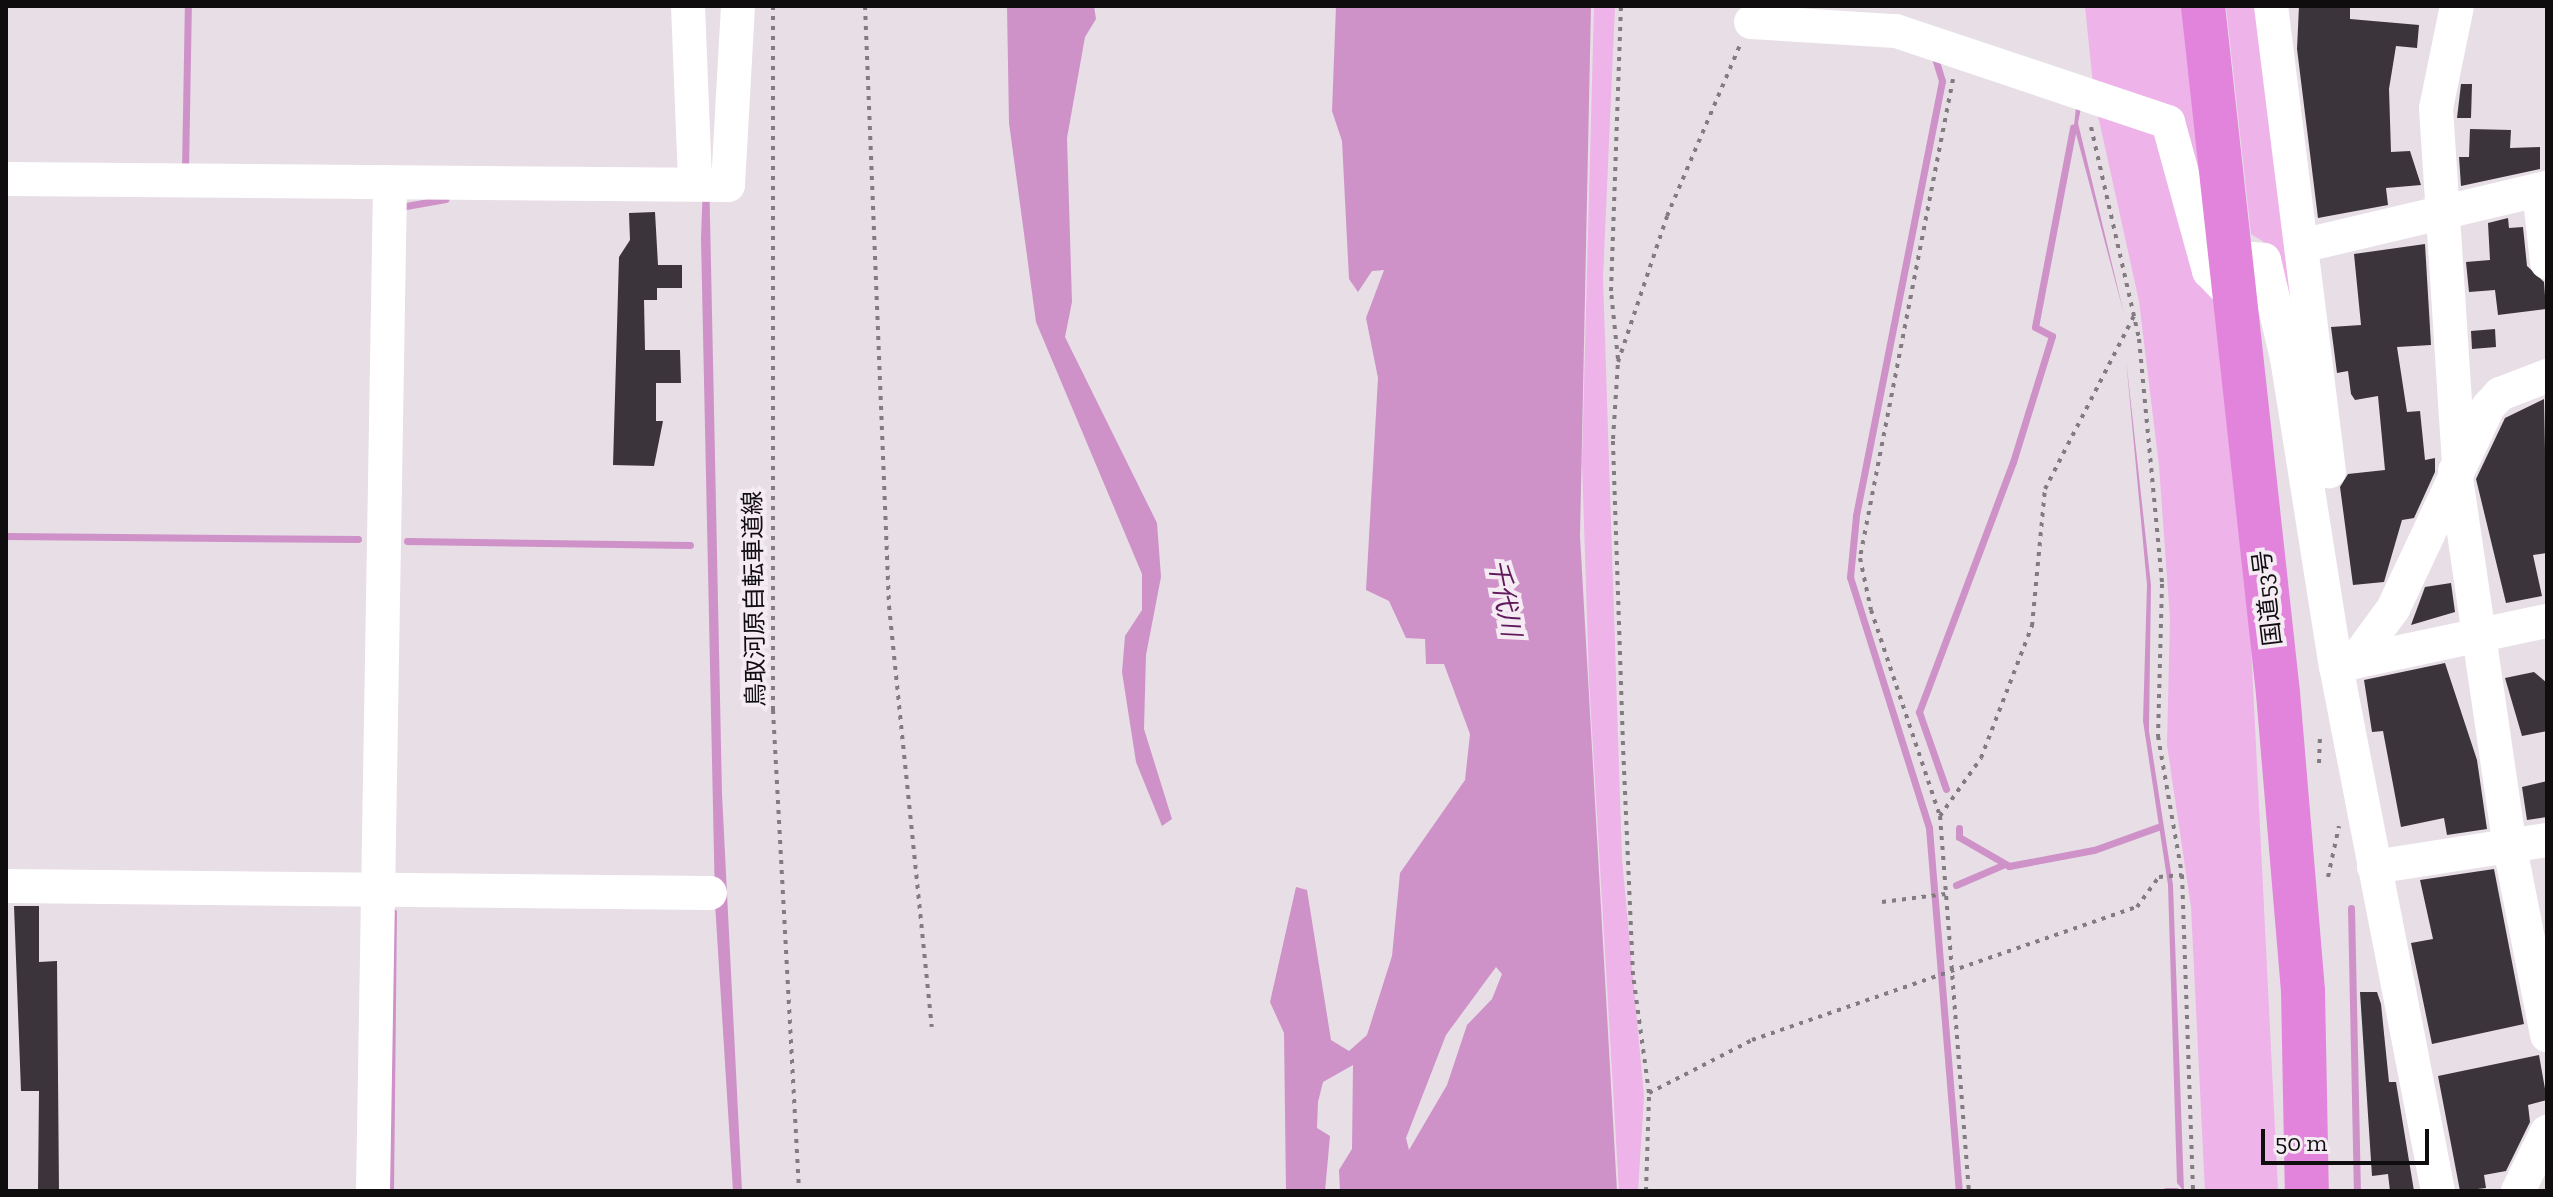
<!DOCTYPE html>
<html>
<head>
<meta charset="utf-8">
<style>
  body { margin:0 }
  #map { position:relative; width:2553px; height:1197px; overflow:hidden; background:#e7dee6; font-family:"Zilla Slab","Noto Sans JP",serif }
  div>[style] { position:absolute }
  .green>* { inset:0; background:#eeb3e8 }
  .water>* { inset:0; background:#ce92c8 }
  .stream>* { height:7px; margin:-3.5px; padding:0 3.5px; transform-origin:3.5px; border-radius:3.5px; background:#ce92c8 }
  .building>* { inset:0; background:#3b343a }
  .path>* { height:4px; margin-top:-2px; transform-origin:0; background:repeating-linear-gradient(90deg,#827c81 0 4px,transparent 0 10px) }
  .minor>* { height:34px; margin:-17px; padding:0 17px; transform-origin:17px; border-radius:17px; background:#fff }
  .highway>* { height:44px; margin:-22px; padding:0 22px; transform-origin:22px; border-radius:22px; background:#e284db }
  span { translate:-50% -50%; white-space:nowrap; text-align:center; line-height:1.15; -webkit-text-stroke:8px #f4ebf3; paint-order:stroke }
  .street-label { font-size:24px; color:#100d0f }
  .water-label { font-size:26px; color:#5f185c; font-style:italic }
  .frame { position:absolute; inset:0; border:8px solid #100d0f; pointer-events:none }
  .scale { position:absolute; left:2261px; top:1129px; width:168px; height:36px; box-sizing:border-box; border:4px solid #100d0f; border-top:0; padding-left:10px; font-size:24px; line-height:28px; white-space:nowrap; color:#100d0f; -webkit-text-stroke:6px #f4ebf3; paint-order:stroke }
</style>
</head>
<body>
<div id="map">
  <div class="green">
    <i style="clip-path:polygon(1594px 6px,1615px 6px,1603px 278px,1622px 859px,1644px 1096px,1638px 1191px,1619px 1191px,1589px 679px,1582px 462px)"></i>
    <i style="clip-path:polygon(2085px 6px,2185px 6px,2210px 219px,2186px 147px,2094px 94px)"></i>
    <i style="clip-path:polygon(2226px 6px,2262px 6px,2309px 381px,2269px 245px,2251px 234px)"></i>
    <i style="clip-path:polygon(2097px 111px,2161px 127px,2213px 289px,2250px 625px,2278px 1191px,2205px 1191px,2191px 907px,2167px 745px,2170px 618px,2159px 466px,2139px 301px)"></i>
  </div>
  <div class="water">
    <i style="clip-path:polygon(1007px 6px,1094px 6px,1096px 19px,1085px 37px,1067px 138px,1072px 302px,1065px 337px,1157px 523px,1161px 577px,1146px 655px,1144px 729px,1172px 819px,1162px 826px,1136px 762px,1122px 672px,1125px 636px,1142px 610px,1142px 574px,1036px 322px,1009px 123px)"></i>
    <i style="clip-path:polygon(evenodd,1336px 6px,1591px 6px,1580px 536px,1617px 1191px,1340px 1191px,1339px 1170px,1352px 1149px,1353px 1065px,1323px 1082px,1318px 1102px,1317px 1128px,1330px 1136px,1325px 1191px,1286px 1191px,1284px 1033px,1270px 1002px,1296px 887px,1307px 890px,1331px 1040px,1349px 1051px,1367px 1035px,1392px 956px,1400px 873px,1465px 780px,1470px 734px,1444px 664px,1426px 664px,1425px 639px,1406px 638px,1389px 601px,1366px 590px,1378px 378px,1366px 318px,1384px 270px,1372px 271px,1358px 292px,1349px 279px,1342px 141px,1332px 111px,1336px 6px,1496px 967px,1502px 974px,1492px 999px,1467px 1025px,1447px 1085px,1409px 1150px,1406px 1138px,1446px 1035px,1496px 967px)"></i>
    <i style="clip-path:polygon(707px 72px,722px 794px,742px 1191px,733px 1191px,715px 903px,701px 238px)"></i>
    <i style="clip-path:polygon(2076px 107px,2081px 108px,2078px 123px,2124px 314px,2074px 126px)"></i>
    <i style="clip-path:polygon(2126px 359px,2151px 585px,2149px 731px,2173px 885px,2184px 1191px,2177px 1183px,2168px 885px,2143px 721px,2147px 585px)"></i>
    <i style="clip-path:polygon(389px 905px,397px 911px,394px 1191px,386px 1191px)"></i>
  </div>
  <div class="stream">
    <i style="left:1935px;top:58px;width:24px;rotate:73deg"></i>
    <i style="left:1942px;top:81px;width:443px;rotate:101.2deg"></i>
    <i style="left:1856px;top:516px;width:61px;rotate:95.6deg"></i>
    <i style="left:1850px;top:577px;width:263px;rotate:72.5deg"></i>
    <i style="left:1929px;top:828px;width:364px;rotate:85.3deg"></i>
    <i style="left:185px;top:171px;width:165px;rotate:-89deg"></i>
    <i style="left:406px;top:206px;width:40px;rotate:-10deg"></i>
    <i style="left:6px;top:536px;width:352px;rotate:0.5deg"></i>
    <i style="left:407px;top:541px;width:283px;rotate:0.8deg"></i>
    <i style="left:1946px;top:789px;width:82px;rotate:-109.3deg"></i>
    <i style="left:1919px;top:712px;width:267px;rotate:-69.4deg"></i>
    <i style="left:2013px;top:462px;width:132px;rotate:-72.8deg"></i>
    <i style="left:2052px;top:336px;width:19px;rotate:-152deg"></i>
    <i style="left:2035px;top:327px;width:203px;rotate:-79.2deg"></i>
    <i style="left:1959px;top:828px;width:9px;rotate:90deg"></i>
    <i style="left:1959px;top:837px;width:58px;rotate:30.1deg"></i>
    <i style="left:2009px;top:866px;width:86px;rotate:-10.7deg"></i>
    <i style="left:2094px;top:850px;width:68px;rotate:-19.8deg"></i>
    <i style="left:1956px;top:885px;width:53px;rotate:-23.2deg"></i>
    <i style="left:2351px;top:908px;width:283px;rotate:88.8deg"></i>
    <i style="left:2166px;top:1191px;width:10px"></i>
  </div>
  <div class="building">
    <i style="clip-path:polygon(2299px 6px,2350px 6px,2350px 19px,2419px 25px,2417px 48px,2396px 46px,2389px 89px,2391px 152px,2410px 151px,2421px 185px,2386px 188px,2388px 205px,2318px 218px,2297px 49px)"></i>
    <i style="clip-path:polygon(2461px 84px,2472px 84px,2471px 118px,2457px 118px)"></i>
    <i style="clip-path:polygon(2470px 129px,2511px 130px,2510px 148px,2540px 147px,2540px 169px,2461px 186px,2459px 157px,2469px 157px)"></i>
    <i style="clip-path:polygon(655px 212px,658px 265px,682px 265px,682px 288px,657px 288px,657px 300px,644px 300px,645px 350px,680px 350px,681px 383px,656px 383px,656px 421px,663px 421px,654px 466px,613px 465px,619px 257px,630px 240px,629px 213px)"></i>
    <i style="clip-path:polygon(2508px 218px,2509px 228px,2523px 227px,2527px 266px,2544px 282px,2546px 309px,2498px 315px,2495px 290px,2469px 292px,2466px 262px,2490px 260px,2488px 223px)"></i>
    <i style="clip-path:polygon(2425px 244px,2431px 345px,2397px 347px,2407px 412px,2420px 411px,2425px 460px,2435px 458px,2435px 472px,2414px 518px,2402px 520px,2384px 582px,2353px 585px,2340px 487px,2348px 474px,2385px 470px,2378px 396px,2355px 400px,2351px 394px,2348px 371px,2337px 373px,2331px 327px,2361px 325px,2354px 254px)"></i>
    <i style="clip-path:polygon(2495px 329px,2496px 347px,2472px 349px,2471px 331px)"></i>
    <i style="clip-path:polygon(2544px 399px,2547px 553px,2533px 555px,2542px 596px,2506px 603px,2476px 479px,2505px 418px)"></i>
    <i style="clip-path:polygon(2451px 583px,2455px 612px,2411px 625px,2425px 587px)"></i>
    <i style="clip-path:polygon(2445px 663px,2477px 760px,2487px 829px,2447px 835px,2444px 818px,2401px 827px,2383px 731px,2372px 732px,2364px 680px)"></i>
    <i style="clip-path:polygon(2534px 672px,2547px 683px,2547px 731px,2522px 736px,2505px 678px)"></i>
    <i style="clip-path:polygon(2547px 781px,2547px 817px,2527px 820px,2522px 787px)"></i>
    <i style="clip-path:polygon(2494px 869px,2524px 1024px,2432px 1044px,2411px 943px,2433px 939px,2420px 880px)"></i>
    <i style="clip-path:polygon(14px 906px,39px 906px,39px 962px,57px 961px,59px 1191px,38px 1191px,39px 1091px,21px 1091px)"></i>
    <i style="clip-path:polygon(2360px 992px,2377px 992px,2381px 1004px,2389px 1082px,2396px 1082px,2414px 1191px,2390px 1191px,2388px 1174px,2372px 1176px)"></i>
    <i style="clip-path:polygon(2539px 1055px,2547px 1100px,2528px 1105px,2530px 1122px,2506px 1171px,2484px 1175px,2486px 1188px,2460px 1191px,2438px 1076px)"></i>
  </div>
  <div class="path">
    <i style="left:773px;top:6px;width:704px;rotate:90deg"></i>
    <i style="left:773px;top:710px;width:482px;rotate:86.9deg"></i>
    <i style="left:865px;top:6px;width:600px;rotate:87.71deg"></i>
    <i style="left:889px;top:606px;width:423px;rotate:84.2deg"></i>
    <i style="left:1953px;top:79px;width:488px;rotate:101deg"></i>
    <i style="left:1860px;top:558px;width:53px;rotate:78.1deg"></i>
    <i style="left:1871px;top:610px;width:217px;rotate:71.5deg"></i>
    <i style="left:1940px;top:816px;width:376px;rotate:85.6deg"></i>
    <i style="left:2091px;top:127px;width:217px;rotate:77.2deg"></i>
    <i style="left:2139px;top:339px;width:246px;rotate:84.6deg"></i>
    <i style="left:2162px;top:584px;width:152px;rotate:91.5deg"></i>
    <i style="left:2158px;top:736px;width:141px;rotate:80.2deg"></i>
    <i style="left:2182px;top:875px;width:316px;rotate:88deg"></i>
    <i style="left:1618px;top:359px;width:68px;rotate:-95.9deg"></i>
    <i style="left:1611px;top:291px;width:285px;rotate:-88deg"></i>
    <i style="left:2319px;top:763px;width:27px;rotate:-88deg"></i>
    <i style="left:1940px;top:816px;width:71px;rotate:-54.7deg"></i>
    <i style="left:1981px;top:758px;width:142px;rotate:-68.9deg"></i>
    <i style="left:2032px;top:626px;width:138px;rotate:-84.6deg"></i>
    <i style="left:2045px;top:489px;width:199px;rotate:-62.8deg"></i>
    <i style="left:2328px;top:877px;width:52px;rotate:-77.8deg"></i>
    <i style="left:1882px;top:902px;width:64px;rotate:-7.2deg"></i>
    <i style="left:1649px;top:1093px;width:116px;rotate:-27.2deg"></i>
    <i style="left:1752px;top:1040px;width:407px;rotate:-19.1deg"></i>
    <i style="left:2137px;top:907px;width:37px;rotate:-54deg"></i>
    <i style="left:2159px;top:877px;width:23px;rotate:-5deg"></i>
    <i style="left:1646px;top:1191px;width:98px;rotate:-88.2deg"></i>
    <i style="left:1649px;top:1093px;width:119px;rotate:-97.7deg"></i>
    <i style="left:1633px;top:975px;width:230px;rotate:-92.5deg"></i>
    <i style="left:1623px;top:745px;width:306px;rotate:-91.9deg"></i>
    <i style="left:1613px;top:439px;width:77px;rotate:-86.3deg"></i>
    <i style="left:1618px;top:362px;width:154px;rotate:-71.4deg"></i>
    <i style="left:1667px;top:216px;width:186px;rotate:-66.9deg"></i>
  </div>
  <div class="minor">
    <i style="left:688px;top:6px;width:178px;rotate:87.7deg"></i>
    <i style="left:2271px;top:6px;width:469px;rotate:82.9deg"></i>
    <i style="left:2457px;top:6px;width:104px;rotate:101.6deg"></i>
    <i style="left:2436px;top:108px;width:354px;rotate:86.3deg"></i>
    <i style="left:1751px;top:22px;width:145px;rotate:3.6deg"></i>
    <i style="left:1896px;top:31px;width:287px;rotate:18.5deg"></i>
    <i style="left:2168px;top:122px;width:155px;rotate:74.6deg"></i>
    <i style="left:2209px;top:271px;width:35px;rotate:46deg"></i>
    <i style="left:6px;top:179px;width:722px;rotate:0.48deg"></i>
    <i style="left:728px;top:185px;width:179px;rotate:-86.8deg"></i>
    <i style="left:2539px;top:190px;width:73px;rotate:83.7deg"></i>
    <i style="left:2301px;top:246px;width:253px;rotate:-13.3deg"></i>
    <i style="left:2231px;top:257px;width:33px;rotate:5deg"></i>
    <i style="left:2264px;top:260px;width:101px;rotate:76.8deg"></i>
    <i style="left:2287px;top:358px;width:312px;rotate:81deg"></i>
    <i style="left:2336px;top:666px;width:535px;rotate:79.01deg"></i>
    <i style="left:2455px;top:471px;width:381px;rotate:81.7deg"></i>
    <i style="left:2510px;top:848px;width:191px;rotate:78.8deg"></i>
    <i style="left:2354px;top:662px;width:66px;rotate:-53.7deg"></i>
    <i style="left:2393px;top:609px;width:223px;rotate:-64.8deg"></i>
    <i style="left:2488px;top:407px;width:18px;rotate:-47deg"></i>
    <i style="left:2500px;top:394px;width:50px;rotate:-21deg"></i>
    <i style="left:2344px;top:664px;width:208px;rotate:-12deg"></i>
    <i style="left:2374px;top:867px;width:175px;rotate:-8.9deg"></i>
    <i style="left:6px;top:886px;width:704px;rotate:0.57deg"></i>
    <i style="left:373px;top:1191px;width:1009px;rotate:-89.03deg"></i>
    <i style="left:2518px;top:1191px;width:66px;rotate:-63.8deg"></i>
  </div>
  <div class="highway">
    <i style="left:2203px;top:6px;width:691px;rotate:83.77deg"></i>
    <i style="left:2278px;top:693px;width:299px;rotate:85.2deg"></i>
    <i style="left:2303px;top:991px;width:200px;rotate:88.9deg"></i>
  </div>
  <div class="street-label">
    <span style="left:2267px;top:598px;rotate:-97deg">国道53号</span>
    <span style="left:754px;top:599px;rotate:-91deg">鳥取河原自転車道線</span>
  </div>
  <div class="water-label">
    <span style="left:1504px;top:598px;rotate:79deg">千代川</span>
  </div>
  <div class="frame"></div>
  <div class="scale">50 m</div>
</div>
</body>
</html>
